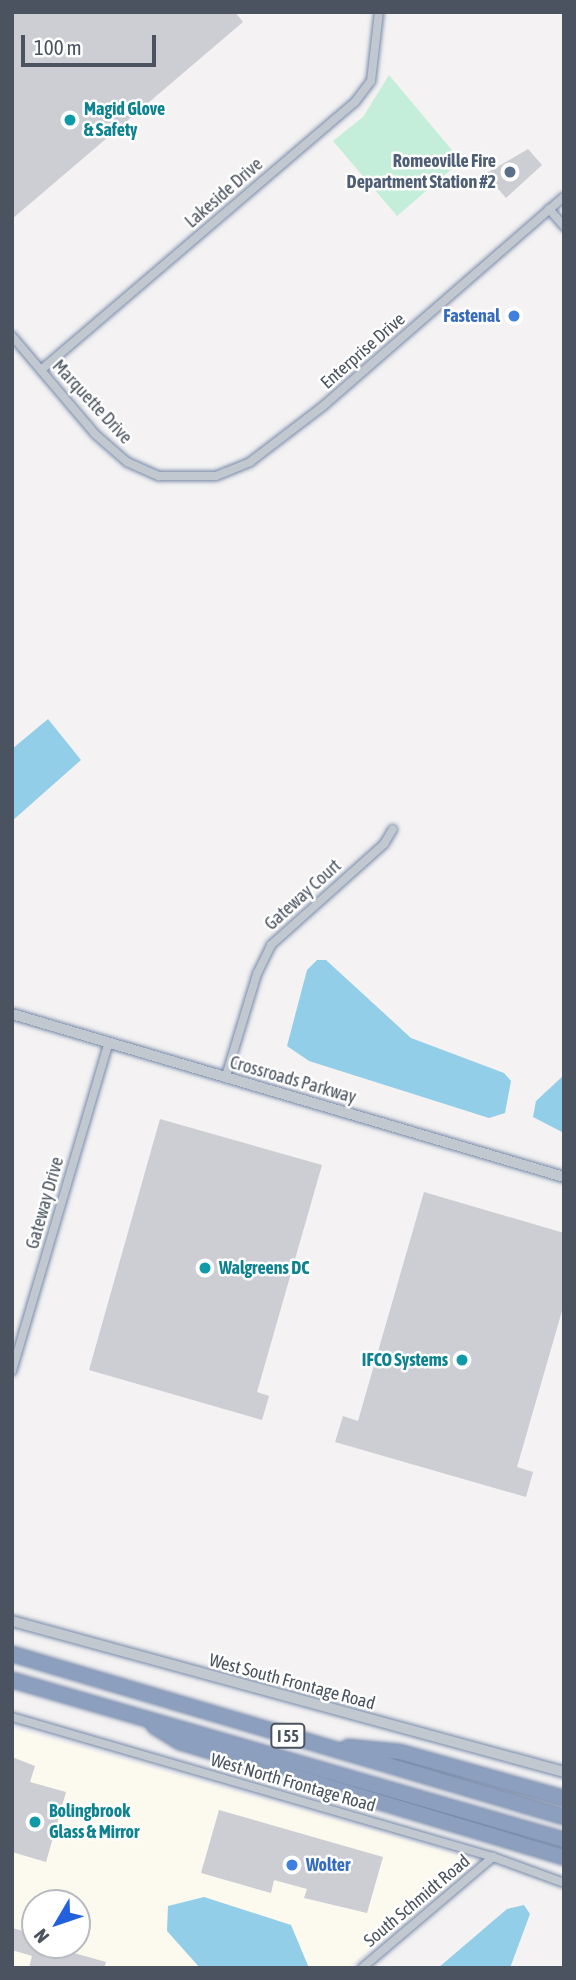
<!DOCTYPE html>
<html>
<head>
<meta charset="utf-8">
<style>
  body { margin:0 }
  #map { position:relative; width:576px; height:1980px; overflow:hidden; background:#f4f2f2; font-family:"Asap Condensed",sans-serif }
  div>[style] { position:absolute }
  .commercial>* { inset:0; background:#fcf9ee }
  .green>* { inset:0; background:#c4eed9 }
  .water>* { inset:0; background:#93cee9 }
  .building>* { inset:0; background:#ccced4 }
  .roads { filter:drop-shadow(0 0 2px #778aaa) drop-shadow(0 0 2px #778aaa) }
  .minor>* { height:8px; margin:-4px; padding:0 4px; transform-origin:4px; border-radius:4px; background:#c1c8d0 }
  .tertiary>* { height:10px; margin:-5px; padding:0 5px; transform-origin:5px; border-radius:5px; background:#c1c8d0 }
  .motorway>* { height:14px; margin:-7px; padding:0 7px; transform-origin:7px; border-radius:7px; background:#8c9fbe }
  .dots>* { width:19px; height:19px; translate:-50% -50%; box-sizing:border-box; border:4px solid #fff; border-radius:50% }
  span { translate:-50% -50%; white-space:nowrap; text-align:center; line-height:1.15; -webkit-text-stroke:5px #fff; paint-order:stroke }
  .shield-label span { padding:2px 5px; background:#fff; border:2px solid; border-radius:5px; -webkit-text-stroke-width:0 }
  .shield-label { font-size:16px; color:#4a535f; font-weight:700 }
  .culture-label { font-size:18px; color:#0d838f; font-weight:700 }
  .left { translate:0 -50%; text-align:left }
  .right { translate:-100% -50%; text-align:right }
  .service-label { font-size:18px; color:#4e5e75; font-weight:700 }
  .street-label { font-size:18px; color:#4a535f }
  .shop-label { font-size:18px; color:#366cbe; font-weight:700 }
  .frame { position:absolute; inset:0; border:14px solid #4a535f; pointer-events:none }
  .north { position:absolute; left:21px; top:1889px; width:70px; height:70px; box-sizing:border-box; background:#fff; border:2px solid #b7babf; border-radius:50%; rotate:231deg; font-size:19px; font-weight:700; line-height:28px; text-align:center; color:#4a535f }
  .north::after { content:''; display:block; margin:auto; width:24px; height:32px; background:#2260de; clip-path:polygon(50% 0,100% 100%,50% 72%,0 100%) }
  .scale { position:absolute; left:21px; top:35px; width:135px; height:32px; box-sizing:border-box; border:4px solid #4a535f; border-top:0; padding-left:9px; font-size:21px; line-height:24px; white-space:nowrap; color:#4a535f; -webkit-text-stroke:5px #fff; paint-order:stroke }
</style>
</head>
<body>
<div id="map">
  <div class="commercial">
    <i style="clip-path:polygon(evenodd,12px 1728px,478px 1861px,347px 1968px,12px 1968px,12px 1728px,35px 1903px,77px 1903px,77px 1945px,35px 1945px,35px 1903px)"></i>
  </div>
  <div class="green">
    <i style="clip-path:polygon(389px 75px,461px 161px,397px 216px,333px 141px,363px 117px)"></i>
  </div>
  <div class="water">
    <i style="clip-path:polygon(48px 719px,81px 760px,12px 821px,12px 749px)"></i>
    <i style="clip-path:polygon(317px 960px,326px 960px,411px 1038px,504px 1073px,511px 1081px,505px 1113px,489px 1118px,309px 1061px,287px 1046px,307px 970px)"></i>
    <i style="clip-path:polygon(564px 1075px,564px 1133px,533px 1117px,536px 1101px)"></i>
    <i style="clip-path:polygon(204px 1897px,291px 1925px,309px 1968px,200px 1968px,167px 1931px,168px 1906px)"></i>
    <i style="clip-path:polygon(524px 1905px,530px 1914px,510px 1968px,438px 1968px,507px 1909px)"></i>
  </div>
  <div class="building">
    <i style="clip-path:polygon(12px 12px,235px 12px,243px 22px,12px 219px)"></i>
    <i style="clip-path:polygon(528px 149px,542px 165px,506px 198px,485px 174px)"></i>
    <i style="clip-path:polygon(160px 1119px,322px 1165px,257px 1392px,269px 1396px,262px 1420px,89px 1370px)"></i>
    <i style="clip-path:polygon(424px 1192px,564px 1233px,564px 1304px,517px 1467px,533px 1472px,526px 1497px,335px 1442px,343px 1416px,358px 1421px)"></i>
    <i style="clip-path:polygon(12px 1757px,35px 1766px,30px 1782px,66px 1792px,46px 1862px,12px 1852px)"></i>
    <i style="clip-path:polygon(219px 1810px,383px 1857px,367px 1913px,304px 1898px,307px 1889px,274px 1880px,271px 1893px,201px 1873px)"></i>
    <i style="clip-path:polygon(12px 1928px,35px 1934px,35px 1945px,69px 1945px,67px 1951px,106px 1962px,104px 1968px,29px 1968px,32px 1956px,12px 1950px)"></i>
  </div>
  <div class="roads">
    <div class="minor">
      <i style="left:549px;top:209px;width:23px;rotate:49deg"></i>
      <i style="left:12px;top:336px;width:128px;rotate:49.7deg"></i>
      <i style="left:95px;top:434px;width:43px;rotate:41.2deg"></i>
      <i style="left:127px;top:462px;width:35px;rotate:24deg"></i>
      <i style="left:159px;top:476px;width:57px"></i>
      <i style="left:216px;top:476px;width:37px;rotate:-22deg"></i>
      <i style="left:250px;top:462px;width:91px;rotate:-37.4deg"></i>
      <i style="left:322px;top:407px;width:320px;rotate:-41deg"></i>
      <i style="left:41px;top:370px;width:413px;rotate:-40.5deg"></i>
      <i style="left:355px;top:102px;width:26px;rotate:-53deg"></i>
      <i style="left:371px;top:81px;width:69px;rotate:-83.4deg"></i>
      <i style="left:226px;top:1076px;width:107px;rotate:-73.1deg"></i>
      <i style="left:257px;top:974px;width:32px;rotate:-64deg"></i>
      <i style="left:271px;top:945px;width:152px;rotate:-41.8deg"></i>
      <i style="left:384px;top:844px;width:17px;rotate:-59deg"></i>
      <i style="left:12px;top:1371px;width:341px;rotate:-73.6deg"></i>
      <i style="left:12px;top:1717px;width:501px;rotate:16.23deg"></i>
      <i style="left:493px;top:1857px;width:76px;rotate:20.1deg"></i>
      <i style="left:362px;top:1968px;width:172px;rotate:-40.3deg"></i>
    </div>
    <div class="tertiary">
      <i style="left:12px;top:1014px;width:576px;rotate:16.45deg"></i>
      <i style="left:12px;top:1621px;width:572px;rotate:15.3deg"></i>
    </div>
    <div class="motorway">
      <i style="left:12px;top:1654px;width:576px;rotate:16.45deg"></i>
      <i style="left:12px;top:1680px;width:575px;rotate:16.16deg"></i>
      <i style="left:154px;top:1726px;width:31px;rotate:32deg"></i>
      <i style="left:180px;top:1742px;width:401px;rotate:16.7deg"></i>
      <i style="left:348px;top:1747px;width:52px;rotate:5.5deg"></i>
      <i style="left:400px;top:1752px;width:170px;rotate:15.7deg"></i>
    </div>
  </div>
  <div class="dots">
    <i style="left:70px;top:120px;background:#0f9aa8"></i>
    <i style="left:510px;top:172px;background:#5c6f8a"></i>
    <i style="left:514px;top:316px;background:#3f7fe0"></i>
    <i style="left:205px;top:1268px;background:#0f9aa8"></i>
    <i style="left:462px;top:1360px;background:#0f9aa8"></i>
    <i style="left:35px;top:1822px;background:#0f9aa8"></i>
    <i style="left:292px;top:1865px;background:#3f7fe0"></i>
  </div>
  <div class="shield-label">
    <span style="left:288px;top:1736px">I 55</span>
  </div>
  <div class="culture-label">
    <span class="left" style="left:84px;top:120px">Magid Glove<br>&amp; Safety</span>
    <span class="left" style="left:219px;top:1268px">Walgreens DC</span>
    <span class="right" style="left:448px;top:1360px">IFCO Systems</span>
    <span class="left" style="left:49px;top:1822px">Bolingbrook<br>Glass &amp; Mirror</span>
  </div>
  <div class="service-label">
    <span class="right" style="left:496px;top:172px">Romeoville Fire<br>Department Station #2</span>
  </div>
  <div class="street-label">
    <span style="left:224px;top:193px;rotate:-41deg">Lakeside Drive</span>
    <span style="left:363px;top:351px;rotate:-41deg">Enterprise Drive</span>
    <span style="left:92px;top:402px;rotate:47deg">Marquette Drive</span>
    <span style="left:303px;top:895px;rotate:-42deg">Gateway Court</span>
    <span style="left:293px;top:1080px;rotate:16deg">Crossroads Parkway</span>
    <span style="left:45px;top:1203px;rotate:-74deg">Gateway Drive</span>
    <span style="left:292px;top:1682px;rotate:15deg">West South Frontage Road</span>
    <span style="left:293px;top:1783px;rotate:16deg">West North Frontage Road</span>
    <span style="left:417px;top:1901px;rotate:-40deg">South Schmidt Road</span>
  </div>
  <div class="shop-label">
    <span class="right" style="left:500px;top:316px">Fastenal</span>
    <span class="left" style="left:306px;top:1865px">Wolter</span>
  </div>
  <div class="frame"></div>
  <div class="north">N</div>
  <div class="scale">100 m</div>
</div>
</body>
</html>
